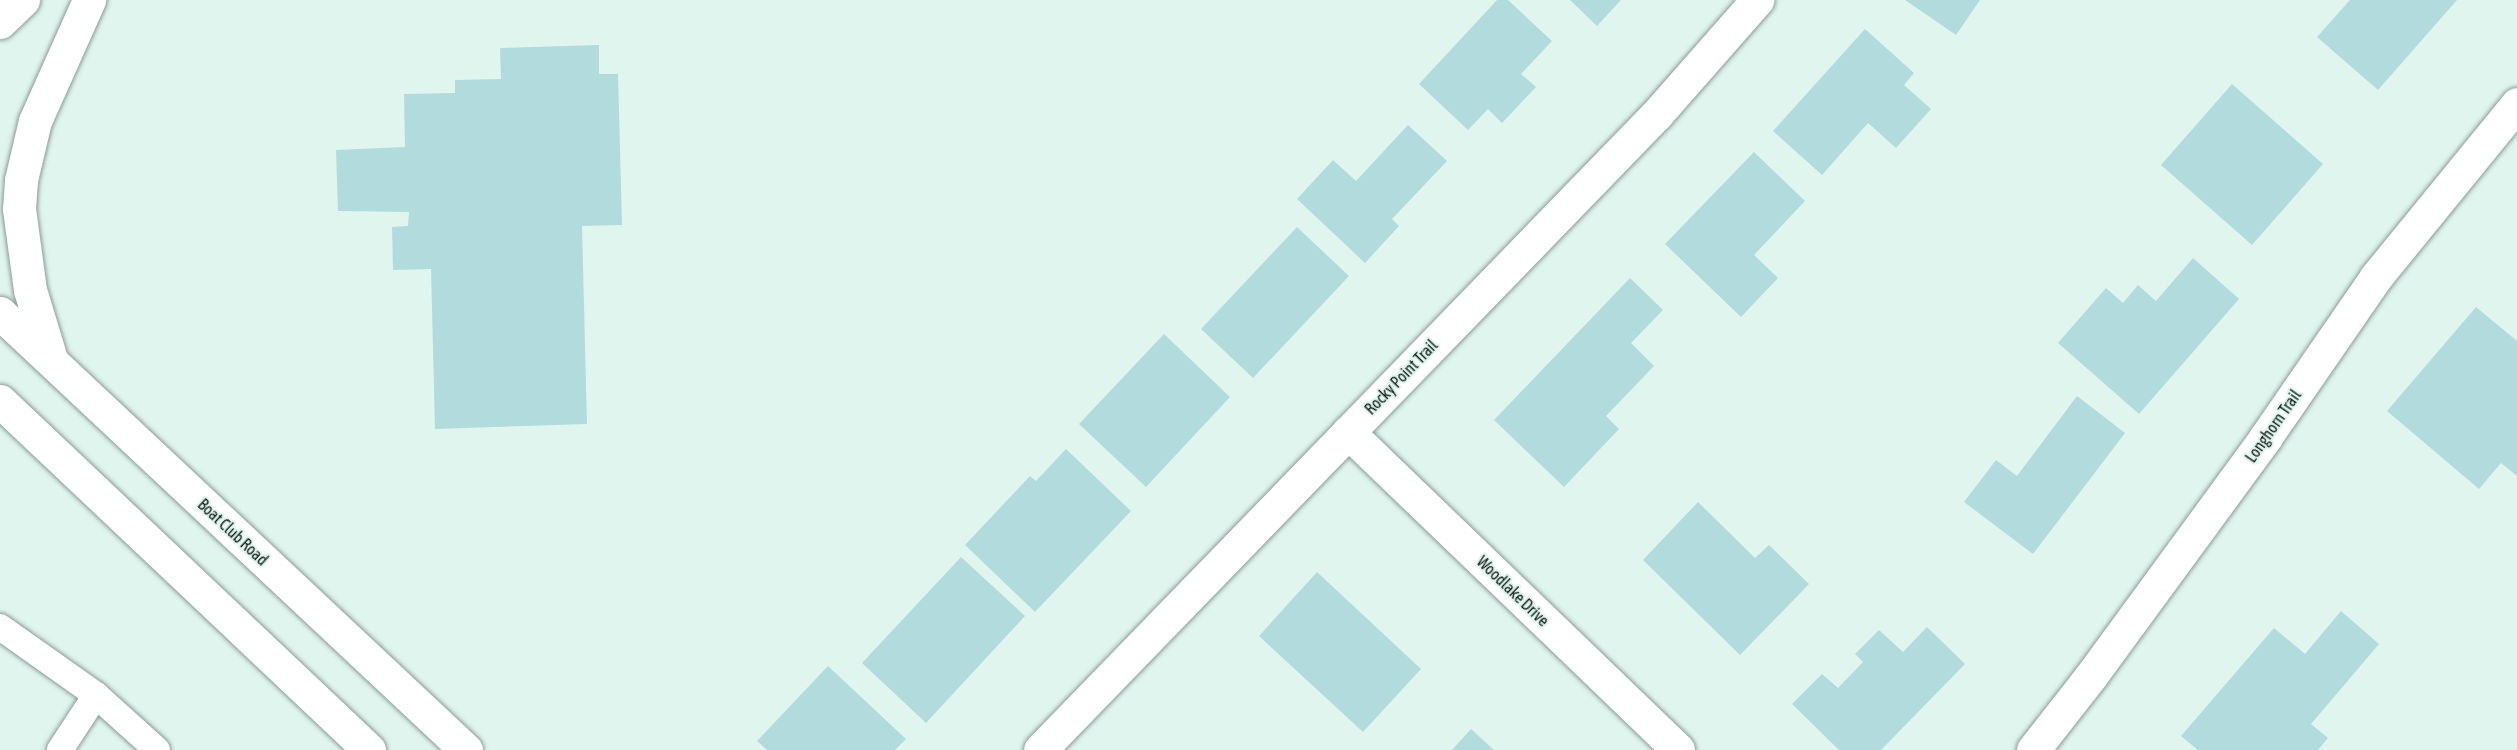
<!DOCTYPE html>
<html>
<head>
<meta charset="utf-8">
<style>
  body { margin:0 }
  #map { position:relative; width:2517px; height:750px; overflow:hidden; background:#e1f5ef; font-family:"Asap Condensed",sans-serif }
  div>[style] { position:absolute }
  .building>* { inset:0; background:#b2dbdd }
  .roads { filter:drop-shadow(0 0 2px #899c97) drop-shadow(0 0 2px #899c97) }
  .service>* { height:26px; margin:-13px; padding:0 13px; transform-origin:13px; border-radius:13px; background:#fff }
  .minor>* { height:33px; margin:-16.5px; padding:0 16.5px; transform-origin:16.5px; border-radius:16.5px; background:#fff }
  .secondary>* { height:33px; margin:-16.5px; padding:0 16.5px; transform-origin:16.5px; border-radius:16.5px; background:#fff }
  span { translate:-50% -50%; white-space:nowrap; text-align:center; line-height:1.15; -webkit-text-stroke:4.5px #e1f5ef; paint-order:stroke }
  .street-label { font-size:16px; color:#0d1412 }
</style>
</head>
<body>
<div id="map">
  <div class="building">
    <i style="clip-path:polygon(1497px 0,1508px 0,1552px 41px,1521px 74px,1536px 87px,1502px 123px,1488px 109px,1468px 130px,1419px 84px)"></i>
    <i style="clip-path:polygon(1570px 0,1621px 0,1597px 26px)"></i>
    <i style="clip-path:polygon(1905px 0,1980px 0,1956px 35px)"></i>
    <i style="clip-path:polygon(2350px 0,2457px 0,2378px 90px,2317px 37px)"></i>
    <i style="clip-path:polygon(1865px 29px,1914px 73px,1904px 85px,1931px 109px,1896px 148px,1868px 123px,1822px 175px,1773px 131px)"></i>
    <i style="clip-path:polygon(599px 45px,599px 74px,618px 74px,622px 225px,582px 226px,587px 424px,435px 429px,431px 269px,393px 270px,392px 227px,408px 226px,409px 212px,338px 211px,336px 150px,405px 147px,404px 94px,455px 93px,455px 80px,501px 79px,500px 48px)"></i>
    <i style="clip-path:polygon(2232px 84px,2323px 164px,2252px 245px,2161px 165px)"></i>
    <i style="clip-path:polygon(1408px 125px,1447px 161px,1392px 219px,1399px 226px,1365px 263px,1297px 199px,1333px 160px,1356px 181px)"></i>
    <i style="clip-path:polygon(1754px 152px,1805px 201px,1754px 255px,1778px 278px,1741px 317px,1665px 244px)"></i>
    <i style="clip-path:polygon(1297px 227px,1349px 276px,1253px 378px,1201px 329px)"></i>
    <i style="clip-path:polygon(2193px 258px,2239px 299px,2139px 414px,2058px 343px,2106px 288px,2123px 303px,2138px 285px,2156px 301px)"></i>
    <i style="clip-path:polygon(1630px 278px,1663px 310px,1631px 343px,1654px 366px,1606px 416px,1619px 429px,1564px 487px,1494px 420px)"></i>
    <i style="clip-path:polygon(2476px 307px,2517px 341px,2517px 476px,2501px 463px,2479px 489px,2387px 411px)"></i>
    <i style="clip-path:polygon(1164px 334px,1230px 397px,1146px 487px,1079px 424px)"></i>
    <i style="clip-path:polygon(2077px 396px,2125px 433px,2033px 554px,1964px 502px,1996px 460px,2017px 476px)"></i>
    <i style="clip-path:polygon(1066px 449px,1131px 511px,1035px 612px,965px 545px,1030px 476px,1036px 481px)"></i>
    <i style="clip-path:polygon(1698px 502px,1755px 558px,1769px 545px,1809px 584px,1740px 655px,1643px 560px)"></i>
    <i style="clip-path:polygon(961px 557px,1025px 616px,926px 723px,862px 663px)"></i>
    <i style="clip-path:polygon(1317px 572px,1421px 669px,1363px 732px,1259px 636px)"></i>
    <i style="clip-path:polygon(2341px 611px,2379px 644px,2311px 724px,2328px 738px,2318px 750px,2198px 750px,2181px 736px,2274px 628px,2305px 654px)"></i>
    <i style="clip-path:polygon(1927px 627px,1965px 664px,1881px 750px,1839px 750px,1792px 704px,1822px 674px,1838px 688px,1863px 662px,1855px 654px,1879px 630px,1903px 652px)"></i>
    <i style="clip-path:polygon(828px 666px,906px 739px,895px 750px,767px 750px,757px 741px)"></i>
    <i style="clip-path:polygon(1471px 729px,1494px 750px,1452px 750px)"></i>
  </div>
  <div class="roads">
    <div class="service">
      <i style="left:0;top:627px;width:118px;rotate:35.3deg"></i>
      <i style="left:96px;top:695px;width:66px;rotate:123.2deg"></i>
      <i style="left:96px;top:695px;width:82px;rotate:42deg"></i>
    </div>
    <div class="minor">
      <i style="left:1348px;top:432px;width:458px;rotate:43.9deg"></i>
      <i style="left:1040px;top:750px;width:886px;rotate:-45.87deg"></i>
      <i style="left:1657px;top:114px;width:152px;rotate:-48.7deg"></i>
      <i style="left:2033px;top:750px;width:94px;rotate:-51.9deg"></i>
      <i style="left:2091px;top:676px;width:295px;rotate:-53.8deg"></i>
      <i style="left:2265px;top:438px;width:196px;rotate:-55.4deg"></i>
      <i style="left:2376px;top:277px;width:223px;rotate:-50.8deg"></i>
    </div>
    <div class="secondary">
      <i style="left:0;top:22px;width:32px;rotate:-44deg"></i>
      <i style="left:0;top:313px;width:639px;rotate:43.16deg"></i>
      <i style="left:51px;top:359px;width:72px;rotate:-106.9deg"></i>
      <i style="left:30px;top:290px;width:82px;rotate:-97.7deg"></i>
      <i style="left:19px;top:209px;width:29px;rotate:-86deg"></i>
      <i style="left:21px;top:180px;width:61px;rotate:-76.7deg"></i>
      <i style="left:35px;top:121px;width:133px;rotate:-65.9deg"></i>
      <i style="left:0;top:401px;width:508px;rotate:43.4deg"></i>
    </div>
  </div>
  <div class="street-label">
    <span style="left:1401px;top:377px;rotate:-46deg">Rocky Point Trail</span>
    <span style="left:2273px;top:426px;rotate:-55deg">Longhorn Trail</span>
    <span style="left:233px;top:532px;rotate:43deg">Boat Club Road</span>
    <span style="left:1513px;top:591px;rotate:44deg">Woodlake Drive</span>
  </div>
</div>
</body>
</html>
